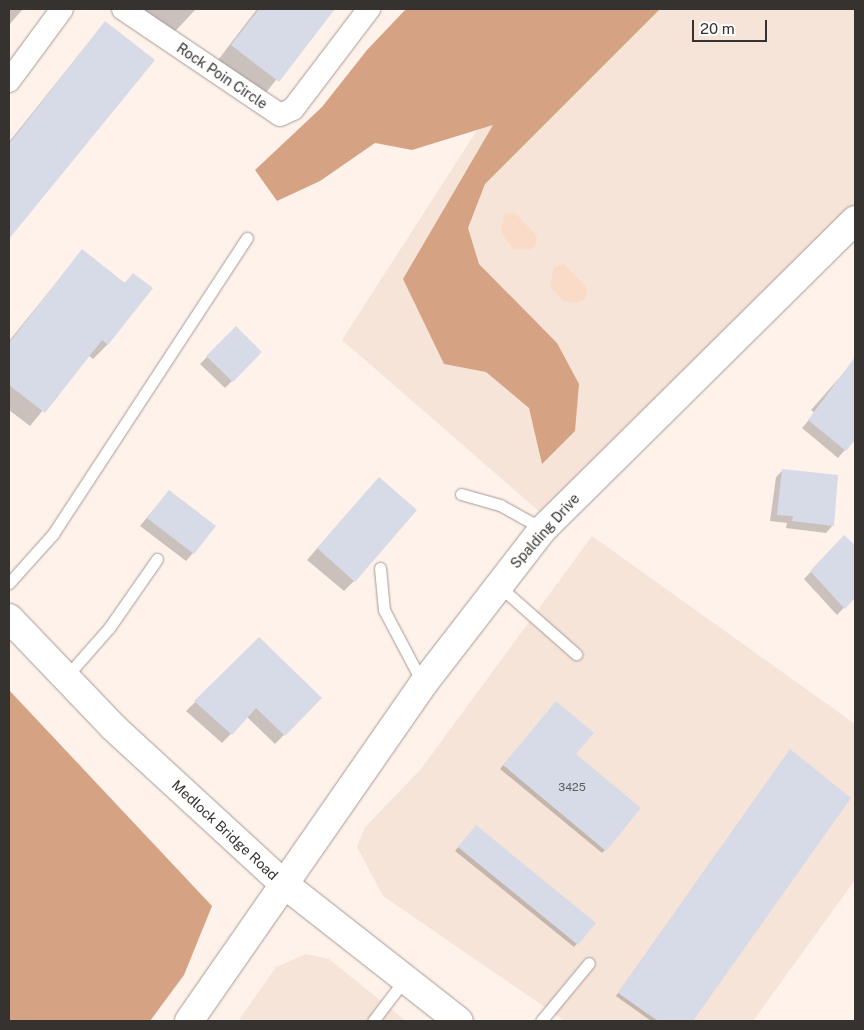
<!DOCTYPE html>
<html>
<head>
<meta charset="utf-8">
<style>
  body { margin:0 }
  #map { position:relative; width:864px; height:1030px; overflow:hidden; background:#fef2eb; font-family:"Public Sans",sans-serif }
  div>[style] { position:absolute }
  .built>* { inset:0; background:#f7e4d9 }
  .green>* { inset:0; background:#f9dbc8 }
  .forest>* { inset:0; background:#d5a384 }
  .shadow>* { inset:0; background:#0003 }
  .building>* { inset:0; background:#d7dbe7 }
  .roads { filter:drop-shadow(0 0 1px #a59a94) drop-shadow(0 0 1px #a59a94) }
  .lane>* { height:11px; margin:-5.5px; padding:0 5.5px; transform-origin:5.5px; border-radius:5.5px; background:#fff }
  .street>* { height:22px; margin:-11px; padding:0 11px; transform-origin:11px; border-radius:11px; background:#fff }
  .secondary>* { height:28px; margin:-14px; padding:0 14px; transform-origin:14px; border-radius:14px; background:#fff }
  span { translate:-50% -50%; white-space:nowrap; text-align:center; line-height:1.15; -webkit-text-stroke:5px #fff; paint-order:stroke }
  .number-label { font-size:11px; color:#5e5c5d }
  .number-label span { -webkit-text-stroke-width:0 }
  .street-label { font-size:14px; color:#36322f }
  .frame { position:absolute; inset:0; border:10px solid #36322f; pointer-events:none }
  .scale { position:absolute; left:692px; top:20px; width:75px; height:22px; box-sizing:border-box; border:2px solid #36322f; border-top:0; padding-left:6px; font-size:15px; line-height:18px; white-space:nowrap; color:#36322f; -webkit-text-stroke:4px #fff; paint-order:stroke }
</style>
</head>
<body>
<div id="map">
  <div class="built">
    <i style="clip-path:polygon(555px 9px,855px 9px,855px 220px,548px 519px,342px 340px)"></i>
    <i style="clip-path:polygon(592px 536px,855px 724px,855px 880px,753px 1021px,565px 1021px,383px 896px,357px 847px,365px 827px,421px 769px)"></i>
    <i style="clip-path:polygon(306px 954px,329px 959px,406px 1021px,238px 1021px,276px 967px)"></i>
  </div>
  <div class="green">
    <i style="clip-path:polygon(514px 212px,537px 236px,535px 247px,528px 250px,513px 249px,501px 233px,504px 214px)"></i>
    <i style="clip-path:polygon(564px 264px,587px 288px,585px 299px,577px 303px,563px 301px,550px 286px,554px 267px)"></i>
  </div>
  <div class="forest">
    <i style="clip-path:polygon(406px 9px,660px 9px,485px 184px,468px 228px,479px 264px,557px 343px,579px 384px,575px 431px,542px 464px,529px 408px,486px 372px,444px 364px,403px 279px,493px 125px,412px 150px,375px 143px,320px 181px,277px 201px,255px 170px,322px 107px,367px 50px)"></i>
    <i style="clip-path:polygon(9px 690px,212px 906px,184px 975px,150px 1021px,9px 1021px)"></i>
  </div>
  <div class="shadow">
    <i style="clip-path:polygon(9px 9px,23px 9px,9px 25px)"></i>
    <i style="clip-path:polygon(128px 9px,196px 9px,166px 41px)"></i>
    <i style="clip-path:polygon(257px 9px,333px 9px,264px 95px,218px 60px)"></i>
    <i style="clip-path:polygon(105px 22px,153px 60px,9px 236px,9px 142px)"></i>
    <i style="clip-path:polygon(82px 251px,124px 284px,133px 274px,151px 288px,107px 345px,93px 359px,88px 355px,30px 426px,9px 410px,9px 341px)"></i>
    <i style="clip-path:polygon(236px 327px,261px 352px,225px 388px,200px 364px)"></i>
    <i style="clip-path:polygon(855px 360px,855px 438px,838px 458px,802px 428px,815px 413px,811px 410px)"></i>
    <i style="clip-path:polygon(783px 470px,833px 525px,826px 533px,786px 528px,787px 523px,770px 521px,776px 477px)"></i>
    <i style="clip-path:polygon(368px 490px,354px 581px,344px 591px,307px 560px)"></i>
    <i style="clip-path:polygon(169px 491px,193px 553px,186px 561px,140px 526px)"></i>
    <i style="clip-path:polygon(844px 537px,855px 548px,855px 596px,837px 615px,804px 579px)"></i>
    <i style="clip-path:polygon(259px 639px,320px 698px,275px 744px,247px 717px,222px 743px,186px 711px)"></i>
    <i style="clip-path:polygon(553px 706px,574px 754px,605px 850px,602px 853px,500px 769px)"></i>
    <i style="clip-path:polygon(787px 754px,849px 798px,691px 1021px,651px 1021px,616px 996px)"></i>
    <i style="clip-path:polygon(473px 830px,594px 923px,574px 947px,455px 851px)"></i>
  </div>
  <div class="building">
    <i style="clip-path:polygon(259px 9px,335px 9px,279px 82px,231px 45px)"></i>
    <i style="clip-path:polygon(105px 21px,155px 60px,9px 239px,9px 144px)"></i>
    <i style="clip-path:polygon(82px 249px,125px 283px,133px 273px,153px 288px,108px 345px,102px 340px,45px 413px,9px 385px,9px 343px)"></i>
    <i style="clip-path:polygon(236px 326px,262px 352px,233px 382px,206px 356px)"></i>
    <i style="clip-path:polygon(855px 357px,855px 440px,846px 451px,808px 420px)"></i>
    <i style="clip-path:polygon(782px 469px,838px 475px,834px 526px,792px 521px,793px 516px,777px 515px)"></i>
    <i style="clip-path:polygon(379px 477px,417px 510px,355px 582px,317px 548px)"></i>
    <i style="clip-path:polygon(169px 490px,216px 526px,194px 554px,147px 518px)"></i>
    <i style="clip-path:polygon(844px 535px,855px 545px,855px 598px,845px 609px,810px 571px)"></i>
    <i style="clip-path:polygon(259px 637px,322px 698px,285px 736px,256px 708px,232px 735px,194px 701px)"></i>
    <i style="clip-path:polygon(556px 701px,594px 733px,576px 754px,641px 808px,606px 851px,503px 765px)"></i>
    <i style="clip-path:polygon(790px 749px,851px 798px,693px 1021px,658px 1021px,618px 993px)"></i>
    <i style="clip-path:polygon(476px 825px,596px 923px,578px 945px,458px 847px)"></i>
  </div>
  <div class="roads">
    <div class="lane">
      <i style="left:461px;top:494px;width:41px;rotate:15.8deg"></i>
      <i style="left:500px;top:505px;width:49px;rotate:29.2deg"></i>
      <i style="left:380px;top:568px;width:42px;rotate:84.6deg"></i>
      <i style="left:384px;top:610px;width:84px;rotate:62.2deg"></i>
      <i style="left:9px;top:583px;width:66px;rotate:-48.1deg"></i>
      <i style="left:53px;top:534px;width:354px;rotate:-56.8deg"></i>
      <i style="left:499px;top:586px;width:103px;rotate:41.4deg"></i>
      <i style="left:65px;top:678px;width:67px;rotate:-48.7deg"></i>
      <i style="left:109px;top:628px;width:84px;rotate:-55.2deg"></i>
      <i style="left:373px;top:1021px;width:53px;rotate:-52.7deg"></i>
      <i style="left:541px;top:1021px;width:75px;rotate:-50.4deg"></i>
    </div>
    <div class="street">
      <i style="left:123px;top:9px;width:189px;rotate:34deg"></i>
      <i style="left:280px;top:115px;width:14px;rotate:-25deg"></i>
      <i style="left:293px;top:109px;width:126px;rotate:-52.8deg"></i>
      <i style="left:9px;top:81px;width:89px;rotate:-53.6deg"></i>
    </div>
    <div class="secondary">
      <i style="left:9px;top:618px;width:151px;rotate:46.3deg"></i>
      <i style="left:113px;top:727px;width:232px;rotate:42.6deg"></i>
      <i style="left:284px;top:884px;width:222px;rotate:38.1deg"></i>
      <i style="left:189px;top:1021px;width:410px;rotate:-55.2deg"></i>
      <i style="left:423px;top:684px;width:196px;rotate:-52.3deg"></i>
      <i style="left:543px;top:529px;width:439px;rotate:-44.7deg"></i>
    </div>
  </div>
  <div class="number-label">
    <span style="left:572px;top:787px">3425</span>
  </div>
  <div class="street-label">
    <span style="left:222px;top:76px;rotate:34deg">Rock Poin Circle</span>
    <span style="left:545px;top:531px;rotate:-48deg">Spalding Drive</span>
    <span style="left:225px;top:830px;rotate:43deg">Medlock Bridge Road</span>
  </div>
  <div class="frame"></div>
  <div class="scale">20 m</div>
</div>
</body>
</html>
